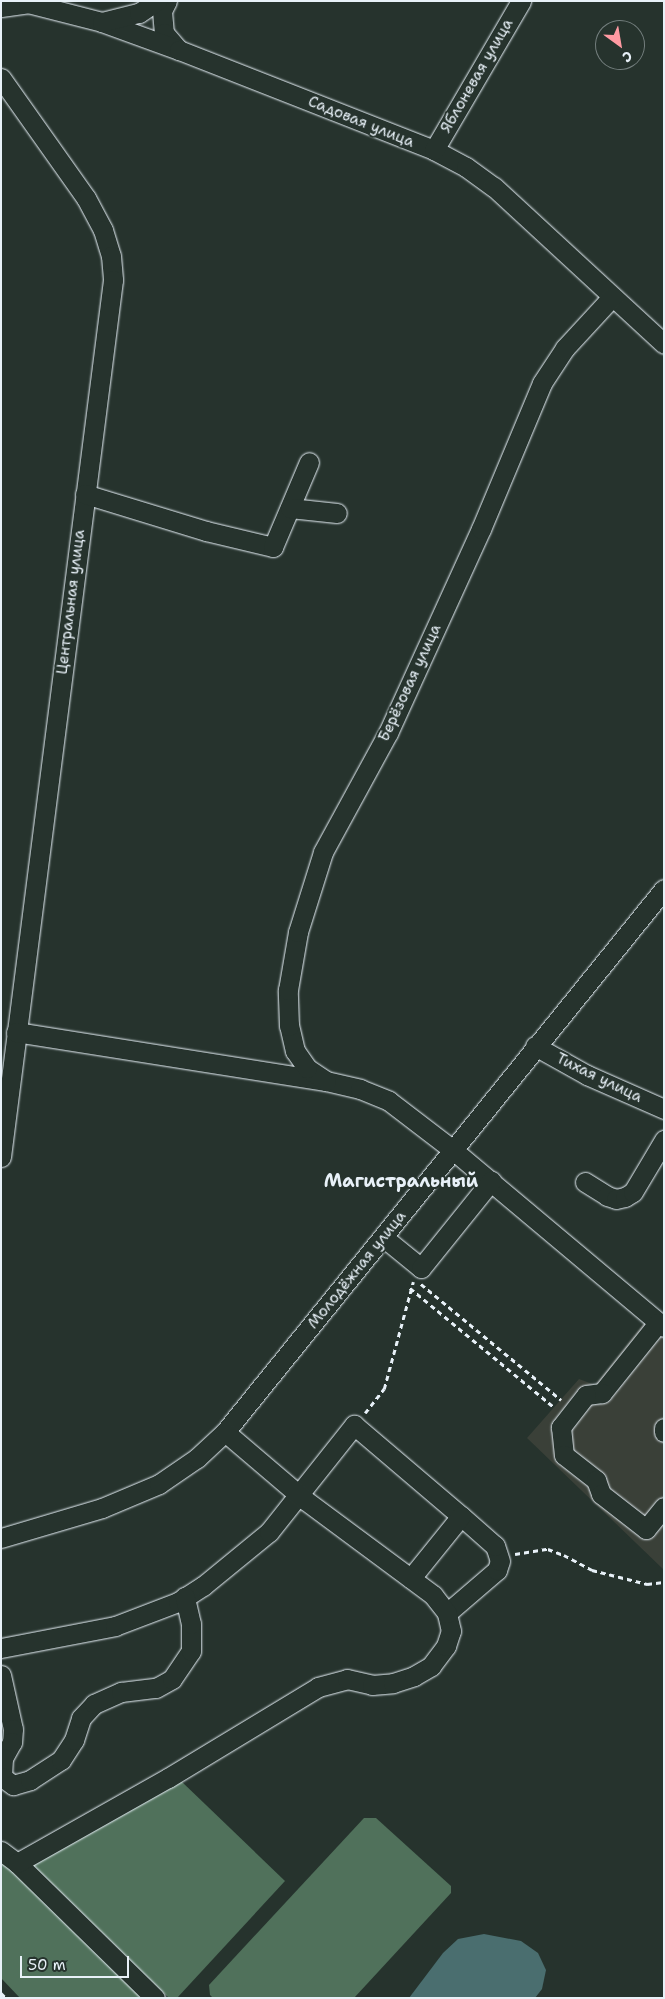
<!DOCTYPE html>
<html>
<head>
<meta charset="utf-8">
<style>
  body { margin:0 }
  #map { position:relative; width:665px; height:1999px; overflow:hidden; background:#26332d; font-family:"Shantell Sans",sans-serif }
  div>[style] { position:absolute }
  .built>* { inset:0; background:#3a4038 }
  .green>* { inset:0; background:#50715b }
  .water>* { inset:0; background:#4a6e6f }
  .path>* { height:2.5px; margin-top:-1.25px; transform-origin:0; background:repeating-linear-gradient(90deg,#e8f1f8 0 5px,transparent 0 9px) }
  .roads { filter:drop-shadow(0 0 1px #e8f1f8) drop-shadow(0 0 1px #e8f1f8) }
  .minor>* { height:19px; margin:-9.5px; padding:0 9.5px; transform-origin:9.5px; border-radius:9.5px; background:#26332d }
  span { translate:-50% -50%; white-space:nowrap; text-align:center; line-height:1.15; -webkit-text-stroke:4px #26332d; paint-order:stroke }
  .street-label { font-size:15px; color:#e8f1f8 }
  .quarter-label { font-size:18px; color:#e8f1f8; font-weight:700 }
  .frame { position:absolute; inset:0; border:2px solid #e8f1f8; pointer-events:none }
  .north { position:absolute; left:595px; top:20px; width:50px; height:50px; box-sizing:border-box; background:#26332d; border:1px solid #747f7e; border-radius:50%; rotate:148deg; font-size:14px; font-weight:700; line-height:20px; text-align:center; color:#e8f1f8 }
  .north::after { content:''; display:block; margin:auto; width:18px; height:22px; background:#ff9aa2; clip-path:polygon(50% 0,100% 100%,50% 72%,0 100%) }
  .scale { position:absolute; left:20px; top:1956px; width:109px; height:22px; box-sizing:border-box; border:2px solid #e8f1f8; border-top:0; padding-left:6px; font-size:15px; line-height:18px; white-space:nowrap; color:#e8f1f8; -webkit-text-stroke:4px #26332d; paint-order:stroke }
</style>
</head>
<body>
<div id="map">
  <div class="built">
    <i style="clip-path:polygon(647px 1319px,664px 1333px,664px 1570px,527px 1438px,579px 1379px,595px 1385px)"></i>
  </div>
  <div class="green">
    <i style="clip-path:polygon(181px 1781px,285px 1881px,177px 1998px,169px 1998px,33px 1865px)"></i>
    <i style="clip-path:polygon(364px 1818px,376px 1818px,451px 1886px,451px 1893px,354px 1998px,213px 1998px,210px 1995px,209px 1985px)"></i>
    <i style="clip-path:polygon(1px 1850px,155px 1998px,20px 1998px,1px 1978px)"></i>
  </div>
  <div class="water">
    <i style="clip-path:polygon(484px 1934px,521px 1941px,538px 1953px,546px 1970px,542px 1989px,535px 1998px,409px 1998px,443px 1953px,458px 1939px)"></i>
  </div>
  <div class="path">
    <i style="left:421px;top:1284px;width:182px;rotate:39.6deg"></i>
    <i style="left:410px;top:1288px;width:188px;rotate:39.6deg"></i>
    <i style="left:365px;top:1413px;width:31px;rotate:-52deg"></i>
    <i style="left:384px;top:1389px;width:111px;rotate:-74.8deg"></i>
    <i style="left:515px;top:1554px;width:33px;rotate:-9deg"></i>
    <i style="left:548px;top:1549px;width:17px;rotate:21deg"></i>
    <i style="left:564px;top:1555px;width:32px;rotate:28deg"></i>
    <i style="left:592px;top:1570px;width:57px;rotate:14.3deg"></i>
    <i style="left:647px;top:1584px;width:17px;rotate:-7deg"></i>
    <i style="left:1px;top:1993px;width:7px;rotate:45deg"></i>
  </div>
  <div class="roads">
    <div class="minor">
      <i style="left:167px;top:1px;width:11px;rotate:117deg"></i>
      <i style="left:162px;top:11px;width:22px;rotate:85deg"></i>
      <i style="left:164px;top:33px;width:23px;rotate:49deg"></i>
      <i style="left:1px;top:7px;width:27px;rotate:-8deg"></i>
      <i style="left:28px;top:3px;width:76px;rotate:14.4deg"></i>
      <i style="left:102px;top:22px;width:82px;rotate:20deg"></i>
      <i style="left:179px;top:50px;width:274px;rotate:21.4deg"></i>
      <i style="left:434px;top:150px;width:36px;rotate:28deg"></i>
      <i style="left:466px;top:167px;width:34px;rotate:36deg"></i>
      <i style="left:494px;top:187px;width:231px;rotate:42.7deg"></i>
      <i style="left:102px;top:22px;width:38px;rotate:-14deg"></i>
      <i style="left:139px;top:13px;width:22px;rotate:-34deg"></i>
      <i style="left:1px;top:78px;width:147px;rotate:54.7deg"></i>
      <i style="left:86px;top:198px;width:36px;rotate:62deg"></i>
      <i style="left:103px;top:230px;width:27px;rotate:73deg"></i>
      <i style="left:111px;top:256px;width:24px;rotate:85deg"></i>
      <i style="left:113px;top:280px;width:884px;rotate:97.28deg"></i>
      <i style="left:434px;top:150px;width:173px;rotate:-59.7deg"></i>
      <i style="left:85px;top:494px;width:127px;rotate:17deg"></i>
      <i style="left:206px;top:531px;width:69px;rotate:13.4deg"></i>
      <i style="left:273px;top:547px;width:92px;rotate:-67deg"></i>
      <i style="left:290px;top:508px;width:47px;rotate:6.1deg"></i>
      <i style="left:16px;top:1032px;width:314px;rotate:9deg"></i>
      <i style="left:326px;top:1081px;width:35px;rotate:13deg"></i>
      <i style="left:360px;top:1089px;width:31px;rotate:22deg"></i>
      <i style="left:389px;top:1101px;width:81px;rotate:37.4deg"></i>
      <i style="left:453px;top:1150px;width:275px;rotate:40deg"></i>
      <i style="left:535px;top:1046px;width:60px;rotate:29.1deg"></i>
      <i style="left:587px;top:1075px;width:84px;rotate:23.8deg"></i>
      <i style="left:326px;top:1081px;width:23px;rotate:-146deg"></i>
      <i style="left:307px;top:1068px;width:21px;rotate:-125deg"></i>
      <i style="left:295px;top:1051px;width:26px;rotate:-103deg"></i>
      <i style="left:289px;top:1026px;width:36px;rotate:-92deg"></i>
      <i style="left:288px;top:990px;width:59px;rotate:-80.2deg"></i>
      <i style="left:298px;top:932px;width:84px;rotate:-72.6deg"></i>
      <i style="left:323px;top:852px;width:136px;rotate:-61.4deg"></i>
      <i style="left:388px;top:733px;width:224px;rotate:-65.5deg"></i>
      <i style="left:481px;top:529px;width:158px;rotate:-67.3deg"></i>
      <i style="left:542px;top:383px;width:42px;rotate:-56.7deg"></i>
      <i style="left:565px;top:348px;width:69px;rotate:-47.3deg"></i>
      <i style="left:585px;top:1182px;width:26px;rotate:32deg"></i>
      <i style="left:607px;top:1196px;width:9px;rotate:18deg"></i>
      <i style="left:616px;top:1199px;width:9px;rotate:-13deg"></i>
      <i style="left:625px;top:1197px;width:9px;rotate:-32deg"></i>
      <i style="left:633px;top:1192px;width:61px;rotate:-59.2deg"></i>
      <i style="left:383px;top:1237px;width:49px;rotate:39.2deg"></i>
      <i style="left:421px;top:1268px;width:112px;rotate:-51.2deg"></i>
      <i style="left:658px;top:1323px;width:90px;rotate:128.7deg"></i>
      <i style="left:602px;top:1393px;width:16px;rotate:173deg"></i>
      <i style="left:586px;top:1395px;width:41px;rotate:128deg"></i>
      <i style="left:561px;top:1427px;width:28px;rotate:84deg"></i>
      <i style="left:564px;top:1455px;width:41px;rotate:38deg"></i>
      <i style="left:596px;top:1480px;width:15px;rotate:70deg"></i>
      <i style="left:601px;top:1494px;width:57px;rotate:37.9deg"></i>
      <i style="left:646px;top:1529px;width:28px;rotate:-51deg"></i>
      <i style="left:664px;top:1428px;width:4px;rotate:90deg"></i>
      <i style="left:1px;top:1538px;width:105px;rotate:-16.5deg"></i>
      <i style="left:102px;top:1508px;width:62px;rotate:-22.8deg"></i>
      <i style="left:159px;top:1484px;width:46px;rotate:-34.4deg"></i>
      <i style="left:197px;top:1458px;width:38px;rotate:-43deg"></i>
      <i style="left:225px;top:1432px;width:698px;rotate:-51.05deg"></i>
      <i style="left:447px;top:1613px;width:66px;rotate:-40.7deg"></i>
      <i style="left:497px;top:1570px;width:9px;rotate:-72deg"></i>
      <i style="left:500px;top:1561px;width:16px;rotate:-108deg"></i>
      <i style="left:495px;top:1546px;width:45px;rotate:-138.6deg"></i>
      <i style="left:1px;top:1648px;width:116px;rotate:-10.9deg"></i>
      <i style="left:115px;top:1626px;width:67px;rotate:-20.9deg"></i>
      <i style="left:178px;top:1602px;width:30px;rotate:-33deg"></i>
      <i style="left:203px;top:1586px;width:85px;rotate:-39.3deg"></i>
      <i style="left:269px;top:1532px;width:137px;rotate:-51.5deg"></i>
      <i style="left:354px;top:1425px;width:140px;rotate:40.4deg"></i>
      <i style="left:461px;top:1516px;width:80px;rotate:128.9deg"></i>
      <i style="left:1px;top:1675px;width:55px;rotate:77.5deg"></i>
      <i style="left:13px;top:1729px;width:13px;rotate:94deg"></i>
      <i style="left:12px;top:1742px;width:18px;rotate:119deg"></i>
      <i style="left:3px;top:1758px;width:19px;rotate:93deg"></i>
      <i style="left:2px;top:1777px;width:14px;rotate:36deg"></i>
      <i style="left:13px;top:1785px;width:18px;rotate:-16deg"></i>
      <i style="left:30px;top:1780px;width:37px;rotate:-33deg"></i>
      <i style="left:61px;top:1760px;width:24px;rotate:-57deg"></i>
      <i style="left:74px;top:1740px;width:23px;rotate:-72deg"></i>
      <i style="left:81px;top:1718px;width:19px;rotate:-47deg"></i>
      <i style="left:94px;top:1704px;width:30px;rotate:-24deg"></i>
      <i style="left:121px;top:1692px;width:35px;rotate:-7deg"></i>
      <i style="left:156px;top:1688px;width:18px;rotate:-29deg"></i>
      <i style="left:172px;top:1679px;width:34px;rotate:-56deg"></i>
      <i style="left:191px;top:1651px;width:27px;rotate:-90deg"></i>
      <i style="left:191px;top:1624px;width:28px;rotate:-103deg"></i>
      <i style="left:1px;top:1851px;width:20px;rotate:37deg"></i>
      <i style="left:17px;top:1863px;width:193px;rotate:44.4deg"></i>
      <i style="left:17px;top:1863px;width:173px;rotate:-29.4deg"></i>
      <i style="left:168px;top:1778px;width:175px;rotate:-31.2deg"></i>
      <i style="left:318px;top:1687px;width:30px;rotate:-15deg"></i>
      <i style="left:347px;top:1679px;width:26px;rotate:13deg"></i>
      <i style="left:372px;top:1685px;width:21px;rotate:-5deg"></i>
      <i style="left:393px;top:1683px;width:22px;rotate:-18deg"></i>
      <i style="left:414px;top:1676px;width:20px;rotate:-30deg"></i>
      <i style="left:431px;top:1666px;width:25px;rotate:-53deg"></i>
      <i style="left:446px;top:1646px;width:16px;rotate:-72deg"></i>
      <i style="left:451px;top:1631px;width:18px;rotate:-103deg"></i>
      <i style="left:447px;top:1613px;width:23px;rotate:-128deg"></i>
      <i style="left:433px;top:1595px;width:159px;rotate:-143.4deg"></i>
      <i style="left:305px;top:1500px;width:105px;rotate:-139.6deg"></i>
    </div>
  </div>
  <div class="street-label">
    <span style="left:477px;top:76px;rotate:-60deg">Яблоневая улица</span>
    <span style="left:361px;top:122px;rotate:22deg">Садовая улица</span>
    <span style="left:71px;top:602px;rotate:-83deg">Центральная улица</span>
    <span style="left:410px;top:683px;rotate:-65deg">Берёзовая улица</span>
    <span style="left:599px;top:1078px;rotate:26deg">Тихая улица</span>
    <span style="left:357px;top:1270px;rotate:-51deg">Молодёжная улица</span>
  </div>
  <div class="quarter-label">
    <span style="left:401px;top:1181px">Магистральный</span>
  </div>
  <div class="frame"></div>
  <div class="north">С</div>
  <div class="scale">50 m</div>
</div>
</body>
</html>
